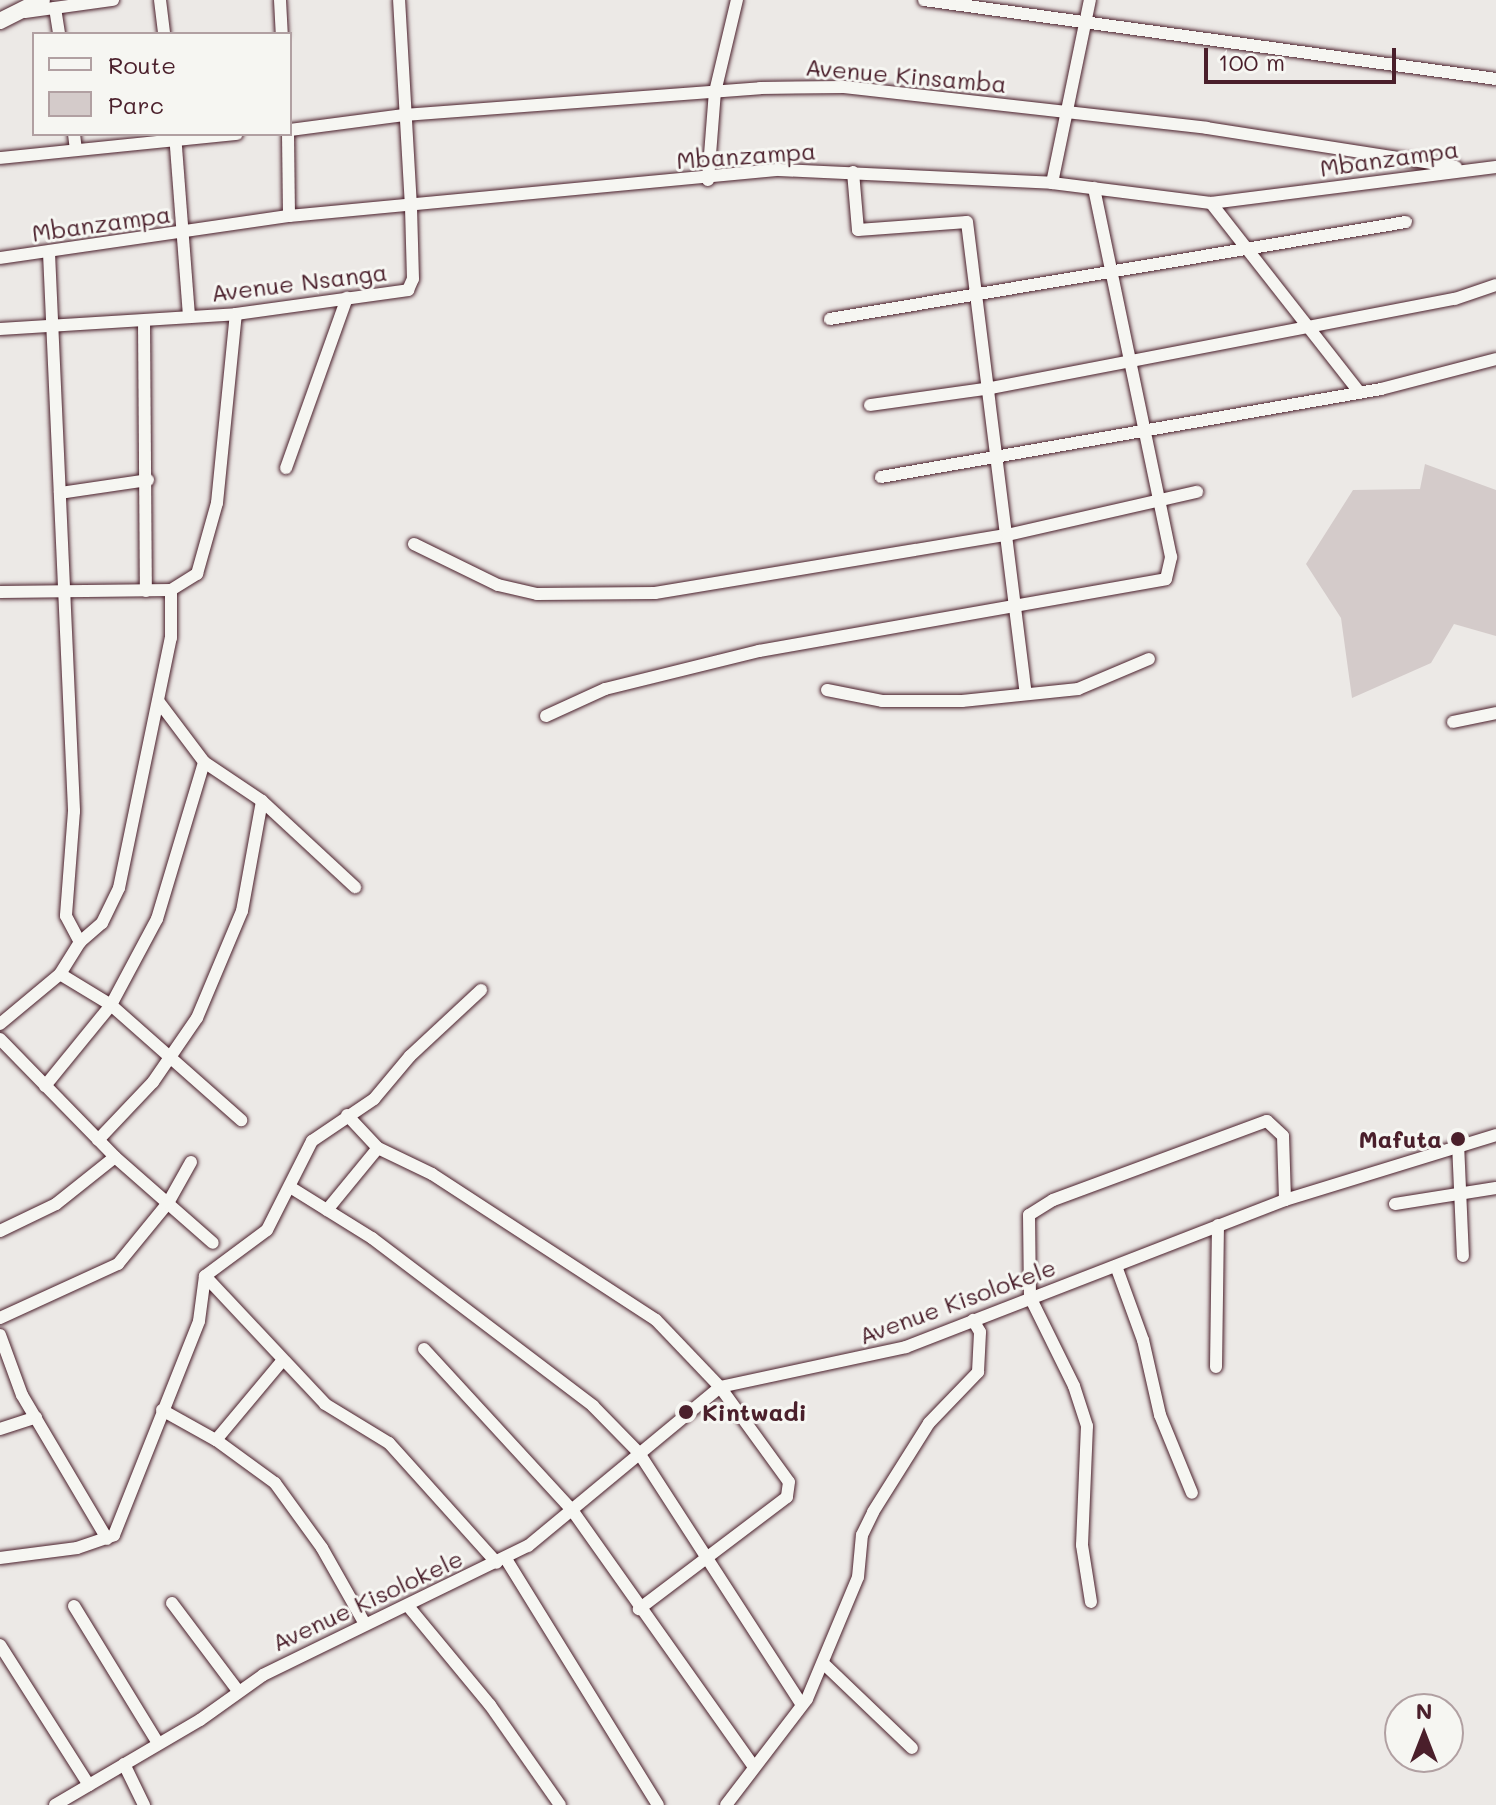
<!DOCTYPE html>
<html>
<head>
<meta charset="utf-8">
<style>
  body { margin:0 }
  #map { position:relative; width:1496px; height:1805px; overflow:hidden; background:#ece9e6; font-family:Mali,sans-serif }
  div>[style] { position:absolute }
  .green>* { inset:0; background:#d4cbca }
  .roads { filter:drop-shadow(0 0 2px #4a1f2b) drop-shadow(0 0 2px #4a1f2b) }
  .minor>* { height:12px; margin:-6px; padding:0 6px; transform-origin:6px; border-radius:6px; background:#f6f6f2 }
  .tertiary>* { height:16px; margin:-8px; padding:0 8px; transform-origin:8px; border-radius:8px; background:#f6f6f2 }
  .dots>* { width:22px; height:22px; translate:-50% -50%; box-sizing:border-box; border:4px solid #f6f6f2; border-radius:50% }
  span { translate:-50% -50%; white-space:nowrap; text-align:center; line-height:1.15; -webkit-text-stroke:6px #f6f6f2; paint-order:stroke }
  .street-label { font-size:24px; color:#4a1f2b }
  .poi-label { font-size:24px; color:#4a1f2b; font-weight:700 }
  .right { translate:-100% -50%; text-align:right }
  .left { translate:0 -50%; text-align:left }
  .legend { position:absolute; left:32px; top:32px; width:260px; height:104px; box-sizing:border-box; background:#f6f6f2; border:2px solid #b1a0a2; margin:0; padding:10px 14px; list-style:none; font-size:24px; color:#4a1f2b }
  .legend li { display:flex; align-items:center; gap:16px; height:40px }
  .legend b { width:40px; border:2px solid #b1a0a2 }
  .north { position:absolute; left:1384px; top:1693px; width:80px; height:80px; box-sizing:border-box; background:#f6f6f2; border:2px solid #b1a0a2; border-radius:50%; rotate:0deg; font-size:22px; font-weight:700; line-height:32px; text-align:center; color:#4a1f2b }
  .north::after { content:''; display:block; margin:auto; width:28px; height:36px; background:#4a1f2b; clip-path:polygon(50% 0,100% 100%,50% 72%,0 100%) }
  .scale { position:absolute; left:1204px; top:48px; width:192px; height:36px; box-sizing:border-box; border:4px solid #4a1f2b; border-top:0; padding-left:10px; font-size:24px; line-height:28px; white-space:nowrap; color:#4a1f2b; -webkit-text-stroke:6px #f6f6f2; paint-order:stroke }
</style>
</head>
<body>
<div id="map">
  <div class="green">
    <i style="clip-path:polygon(1425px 464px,1496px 490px,1496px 636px,1454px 624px,1431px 663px,1352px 698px,1341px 618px,1306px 564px,1353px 490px,1420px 489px)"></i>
  </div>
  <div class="roads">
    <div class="minor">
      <i style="left:160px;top:0;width:34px;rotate:83deg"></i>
      <i style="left:280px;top:0;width:34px;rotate:87deg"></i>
      <i style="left:924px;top:0;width:577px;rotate:7.86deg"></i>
      <i style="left:55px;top:8px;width:26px;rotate:81deg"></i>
      <i style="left:25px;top:12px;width:89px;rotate:-7.8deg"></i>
      <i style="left:290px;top:130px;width:115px;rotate:-7.5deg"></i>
      <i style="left:404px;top:115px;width:357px;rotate:-4.3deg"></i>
      <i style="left:760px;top:88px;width:84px;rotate:-0.7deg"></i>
      <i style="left:844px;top:87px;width:365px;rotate:6.4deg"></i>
      <i style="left:1207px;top:128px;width:252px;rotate:8.9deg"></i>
      <i style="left:74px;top:134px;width:16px;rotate:83deg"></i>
      <i style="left:175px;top:134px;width:183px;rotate:85.6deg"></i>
      <i style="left:288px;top:134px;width:82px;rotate:89.3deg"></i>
      <i style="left:0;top:158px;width:238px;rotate:-5.8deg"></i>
      <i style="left:853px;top:172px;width:58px;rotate:85.1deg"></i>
      <i style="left:858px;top:230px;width:109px;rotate:-4.2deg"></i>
      <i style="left:967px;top:222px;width:475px;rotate:82.9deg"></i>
      <i style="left:708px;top:180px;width:88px;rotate:-85.5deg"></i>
      <i style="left:715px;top:92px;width:95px;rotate:-76.6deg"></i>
      <i style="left:1052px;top:183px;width:187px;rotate:-78.3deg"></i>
      <i style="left:1211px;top:203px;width:240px;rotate:51.9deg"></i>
      <i style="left:49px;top:253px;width:559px;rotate:87.43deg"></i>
      <i style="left:74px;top:811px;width:105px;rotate:94.4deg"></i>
      <i style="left:66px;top:916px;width:30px;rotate:62deg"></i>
      <i style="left:0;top:258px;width:292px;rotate:-8.3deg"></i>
      <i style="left:289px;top:216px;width:492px;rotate:-5.4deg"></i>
      <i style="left:779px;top:170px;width:273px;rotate:2.7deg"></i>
      <i style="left:1052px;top:183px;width:160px;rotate:7.2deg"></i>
      <i style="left:1211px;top:203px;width:287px;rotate:-7.2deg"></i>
      <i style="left:830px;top:319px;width:584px;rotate:-9.56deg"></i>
      <i style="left:144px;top:321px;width:270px;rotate:89.6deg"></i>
      <i style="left:0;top:329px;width:236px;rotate:-3.6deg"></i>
      <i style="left:236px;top:314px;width:174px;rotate:-7.9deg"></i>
      <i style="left:408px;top:290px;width:12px;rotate:-66deg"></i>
      <i style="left:413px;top:279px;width:72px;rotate:-91.6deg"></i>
      <i style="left:411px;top:207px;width:207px;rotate:-93.3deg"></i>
      <i style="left:870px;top:405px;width:122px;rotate:-8deg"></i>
      <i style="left:991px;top:388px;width:472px;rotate:-10.9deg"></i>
      <i style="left:1455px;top:299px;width:43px;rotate:-18.9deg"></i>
      <i style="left:286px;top:468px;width:181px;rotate:-70.3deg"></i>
      <i style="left:881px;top:477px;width:508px;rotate:-9.98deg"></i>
      <i style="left:1381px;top:389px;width:119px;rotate:-14.6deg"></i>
      <i style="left:60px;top:493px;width:89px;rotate:-8.4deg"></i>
      <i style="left:414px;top:544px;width:93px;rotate:26deg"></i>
      <i style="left:498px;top:585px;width:40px;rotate:13deg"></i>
      <i style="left:537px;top:594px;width:118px;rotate:-0.5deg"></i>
      <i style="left:655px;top:593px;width:357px;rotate:-9.4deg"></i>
      <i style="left:1007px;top:535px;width:195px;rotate:-12.8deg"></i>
      <i style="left:0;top:592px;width:171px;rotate:-0.7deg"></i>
      <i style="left:171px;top:590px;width:31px;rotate:-32deg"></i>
      <i style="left:197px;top:574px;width:74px;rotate:-74.3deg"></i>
      <i style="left:217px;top:503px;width:190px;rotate:-84.3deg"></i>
      <i style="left:827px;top:690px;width:56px;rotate:11.3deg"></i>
      <i style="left:882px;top:701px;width:80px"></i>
      <i style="left:962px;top:701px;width:117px;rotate:-5.9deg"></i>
      <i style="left:1078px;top:689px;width:77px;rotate:-22.9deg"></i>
      <i style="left:159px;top:702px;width:75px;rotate:53.1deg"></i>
      <i style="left:204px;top:762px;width:70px;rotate:33.9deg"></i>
      <i style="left:262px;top:801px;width:127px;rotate:42.8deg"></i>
      <i style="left:546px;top:716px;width:65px;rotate:-24.6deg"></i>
      <i style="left:605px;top:689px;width:159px;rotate:-13.9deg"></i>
      <i style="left:759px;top:651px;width:413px;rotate:-10deg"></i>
      <i style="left:1166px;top:579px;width:23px;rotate:-77deg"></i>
      <i style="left:1171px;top:557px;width:377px;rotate:-101.8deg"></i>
      <i style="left:1453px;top:722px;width:44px;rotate:-11.8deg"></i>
      <i style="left:60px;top:974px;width:60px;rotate:31.3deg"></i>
      <i style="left:111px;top:1005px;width:174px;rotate:41.5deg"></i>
      <i style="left:0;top:1024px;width:78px;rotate:-39.8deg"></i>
      <i style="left:60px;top:974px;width:38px;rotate:-58deg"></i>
      <i style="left:80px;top:942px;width:29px;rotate:-41deg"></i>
      <i style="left:102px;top:923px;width:39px;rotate:-64deg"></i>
      <i style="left:119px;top:888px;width:255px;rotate:-78.3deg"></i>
      <i style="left:171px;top:638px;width:48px;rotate:-90deg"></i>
      <i style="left:0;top:1039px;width:165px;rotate:45.7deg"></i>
      <i style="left:115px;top:1157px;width:130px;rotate:41.3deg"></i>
      <i style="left:45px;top:1086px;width:104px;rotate:-50.8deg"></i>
      <i style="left:111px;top:1005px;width:98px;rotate:-61.9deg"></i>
      <i style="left:157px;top:919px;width:164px;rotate:-73.3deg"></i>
      <i style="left:347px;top:1115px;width:45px;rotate:46.8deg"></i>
      <i style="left:378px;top:1148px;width:60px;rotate:25.7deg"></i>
      <i style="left:432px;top:1174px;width:267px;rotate:33.1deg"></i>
      <i style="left:656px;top:1320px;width:93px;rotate:46.3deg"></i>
      <i style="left:720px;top:1387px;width:117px;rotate:54deg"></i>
      <i style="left:789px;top:1482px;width:15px;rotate:98deg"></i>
      <i style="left:787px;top:1497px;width:186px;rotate:142.9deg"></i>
      <i style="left:98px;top:1140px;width:80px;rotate:-46.5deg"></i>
      <i style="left:153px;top:1082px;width:78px;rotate:-55.5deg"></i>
      <i style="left:197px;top:1018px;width:116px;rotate:-67.2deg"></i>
      <i style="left:242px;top:911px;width:112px;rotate:-79.7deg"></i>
      <i style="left:1458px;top:1143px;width:113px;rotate:87.5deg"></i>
      <i style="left:290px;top:1187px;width:97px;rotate:31.9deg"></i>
      <i style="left:372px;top:1238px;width:278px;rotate:37.2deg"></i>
      <i style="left:593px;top:1406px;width:66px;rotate:45.6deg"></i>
      <i style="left:639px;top:1453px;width:300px;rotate:57.1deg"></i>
      <i style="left:1395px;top:1204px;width:102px;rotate:-9deg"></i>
      <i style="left:327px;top:1210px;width:80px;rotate:-50.6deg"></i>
      <i style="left:0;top:1231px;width:62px;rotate:-25.7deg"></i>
      <i style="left:56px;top:1204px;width:75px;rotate:-38.5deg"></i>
      <i style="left:1116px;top:1266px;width:79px;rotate:70deg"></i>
      <i style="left:1143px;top:1340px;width:77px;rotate:77.2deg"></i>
      <i style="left:1160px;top:1415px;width:84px;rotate:67.7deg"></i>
      <i style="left:205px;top:1276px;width:175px;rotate:46.8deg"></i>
      <i style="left:325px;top:1404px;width:75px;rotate:31.4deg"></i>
      <i style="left:389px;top:1443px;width:161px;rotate:48deg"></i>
      <i style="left:0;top:1318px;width:130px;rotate:-24.6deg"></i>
      <i style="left:118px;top:1264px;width:79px;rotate:-50.7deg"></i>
      <i style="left:168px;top:1203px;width:47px;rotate:-60.7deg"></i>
      <i style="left:0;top:1335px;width:64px;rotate:69.9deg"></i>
      <i style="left:22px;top:1395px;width:167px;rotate:59.4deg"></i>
      <i style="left:424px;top:1349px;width:219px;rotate:47.4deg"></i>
      <i style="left:572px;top:1510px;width:315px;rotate:54.7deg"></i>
      <i style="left:1216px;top:1367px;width:142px;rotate:-89.2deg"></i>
      <i style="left:162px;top:1410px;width:62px;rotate:29.1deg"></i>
      <i style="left:216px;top:1440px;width:73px;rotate:36.1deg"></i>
      <i style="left:275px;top:1483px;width:80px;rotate:54.1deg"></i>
      <i style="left:322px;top:1548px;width:87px;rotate:60.5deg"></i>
      <i style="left:0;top:1429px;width:38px;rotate:-18deg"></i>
      <i style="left:216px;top:1440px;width:103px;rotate:-50.1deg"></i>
      <i style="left:0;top:1558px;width:78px;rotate:-7.4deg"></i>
      <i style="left:77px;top:1548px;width:39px;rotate:-19deg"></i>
      <i style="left:114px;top:1535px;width:230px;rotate:-68.3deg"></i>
      <i style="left:199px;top:1321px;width:45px;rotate:-82.4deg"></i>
      <i style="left:205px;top:1276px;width:77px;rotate:-36.6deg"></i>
      <i style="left:267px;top:1230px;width:100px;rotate:-63.2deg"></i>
      <i style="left:312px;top:1141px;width:75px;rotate:-34.1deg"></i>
      <i style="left:374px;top:1099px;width:56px;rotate:-50.1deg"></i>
      <i style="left:410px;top:1056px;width:97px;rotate:-42.9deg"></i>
      <i style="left:506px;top:1559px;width:289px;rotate:58.3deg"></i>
      <i style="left:1091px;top:1602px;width:58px;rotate:-99deg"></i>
      <i style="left:1082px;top:1545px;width:119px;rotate:-87.6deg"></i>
      <i style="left:1087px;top:1426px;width:42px;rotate:-108deg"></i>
      <i style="left:1074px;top:1386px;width:99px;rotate:-116.3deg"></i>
      <i style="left:1030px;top:1297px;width:82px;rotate:-90.7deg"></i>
      <i style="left:1029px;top:1215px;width:28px;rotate:-32deg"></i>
      <i style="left:1053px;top:1200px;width:228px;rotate:-20.3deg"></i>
      <i style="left:1267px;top:1121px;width:22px;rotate:43deg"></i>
      <i style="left:1283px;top:1136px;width:64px;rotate:88.2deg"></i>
      <i style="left:172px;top:1603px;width:110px;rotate:53.1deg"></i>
      <i style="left:74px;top:1606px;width:161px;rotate:58.5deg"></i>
      <i style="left:408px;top:1606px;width:129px;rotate:50.4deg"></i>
      <i style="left:490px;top:1705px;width:122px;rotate:55deg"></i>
      <i style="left:0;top:1645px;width:166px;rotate:57.6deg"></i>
      <i style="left:823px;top:1663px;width:123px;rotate:43.7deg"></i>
      <i style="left:124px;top:1764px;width:46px;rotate:64deg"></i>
      <i style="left:55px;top:1805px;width:168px;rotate:-30.4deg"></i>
      <i style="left:200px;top:1720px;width:77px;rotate:-35.5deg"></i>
      <i style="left:263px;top:1675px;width:295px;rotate:-26deg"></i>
      <i style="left:528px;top:1546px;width:249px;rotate:-39.6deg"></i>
      <i style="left:720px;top:1387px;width:190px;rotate:-12.1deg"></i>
      <i style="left:906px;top:1347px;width:407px;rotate:-21.2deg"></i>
      <i style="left:1285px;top:1200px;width:221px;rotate:-17.1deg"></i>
      <i style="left:726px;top:1805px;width:133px;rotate:-52.6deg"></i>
      <i style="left:807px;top:1699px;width:132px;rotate:-67.3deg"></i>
      <i style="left:858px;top:1577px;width:42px;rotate:-84.6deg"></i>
      <i style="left:862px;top:1535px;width:25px;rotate:-64deg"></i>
      <i style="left:873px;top:1512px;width:105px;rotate:-57.8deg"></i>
      <i style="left:929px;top:1423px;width:71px;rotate:-46.1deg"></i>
      <i style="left:978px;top:1372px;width:40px;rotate:-87.1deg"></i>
      <i style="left:980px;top:1332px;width:14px;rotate:-120deg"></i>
    </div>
    <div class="tertiary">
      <i style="left:0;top:21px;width:47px;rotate:-26.6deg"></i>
    </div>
  </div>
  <div class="dots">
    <i style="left:1458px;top:1139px;background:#4a1f2b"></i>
    <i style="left:686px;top:1412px;background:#4a1f2b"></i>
  </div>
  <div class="street-label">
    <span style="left:906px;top:75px;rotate:5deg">Avenue Kinsamba</span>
    <span style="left:746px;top:155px;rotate:-4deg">Mbanzampa</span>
    <span style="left:1389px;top:158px;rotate:-8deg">Mbanzampa</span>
    <span style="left:101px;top:223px;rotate:-8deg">Mbanzampa</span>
    <span style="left:299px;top:282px;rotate:-7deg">Avenue Nsanga</span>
    <span style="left:957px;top:1301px;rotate:-20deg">Avenue Kisolokele</span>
    <span style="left:367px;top:1600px;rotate:-25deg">Avenue Kisolokele</span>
  </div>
  <div class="poi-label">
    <span class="right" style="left:1442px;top:1139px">Mafuta</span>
    <span class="left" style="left:702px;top:1412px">Kintwadi</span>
  </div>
  <ul class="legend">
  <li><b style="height:10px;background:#f6f6f2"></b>Route</li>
  <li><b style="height:22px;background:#d4cbca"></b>Parc</li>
  </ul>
  <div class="north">N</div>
  <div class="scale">100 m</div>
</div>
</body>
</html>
